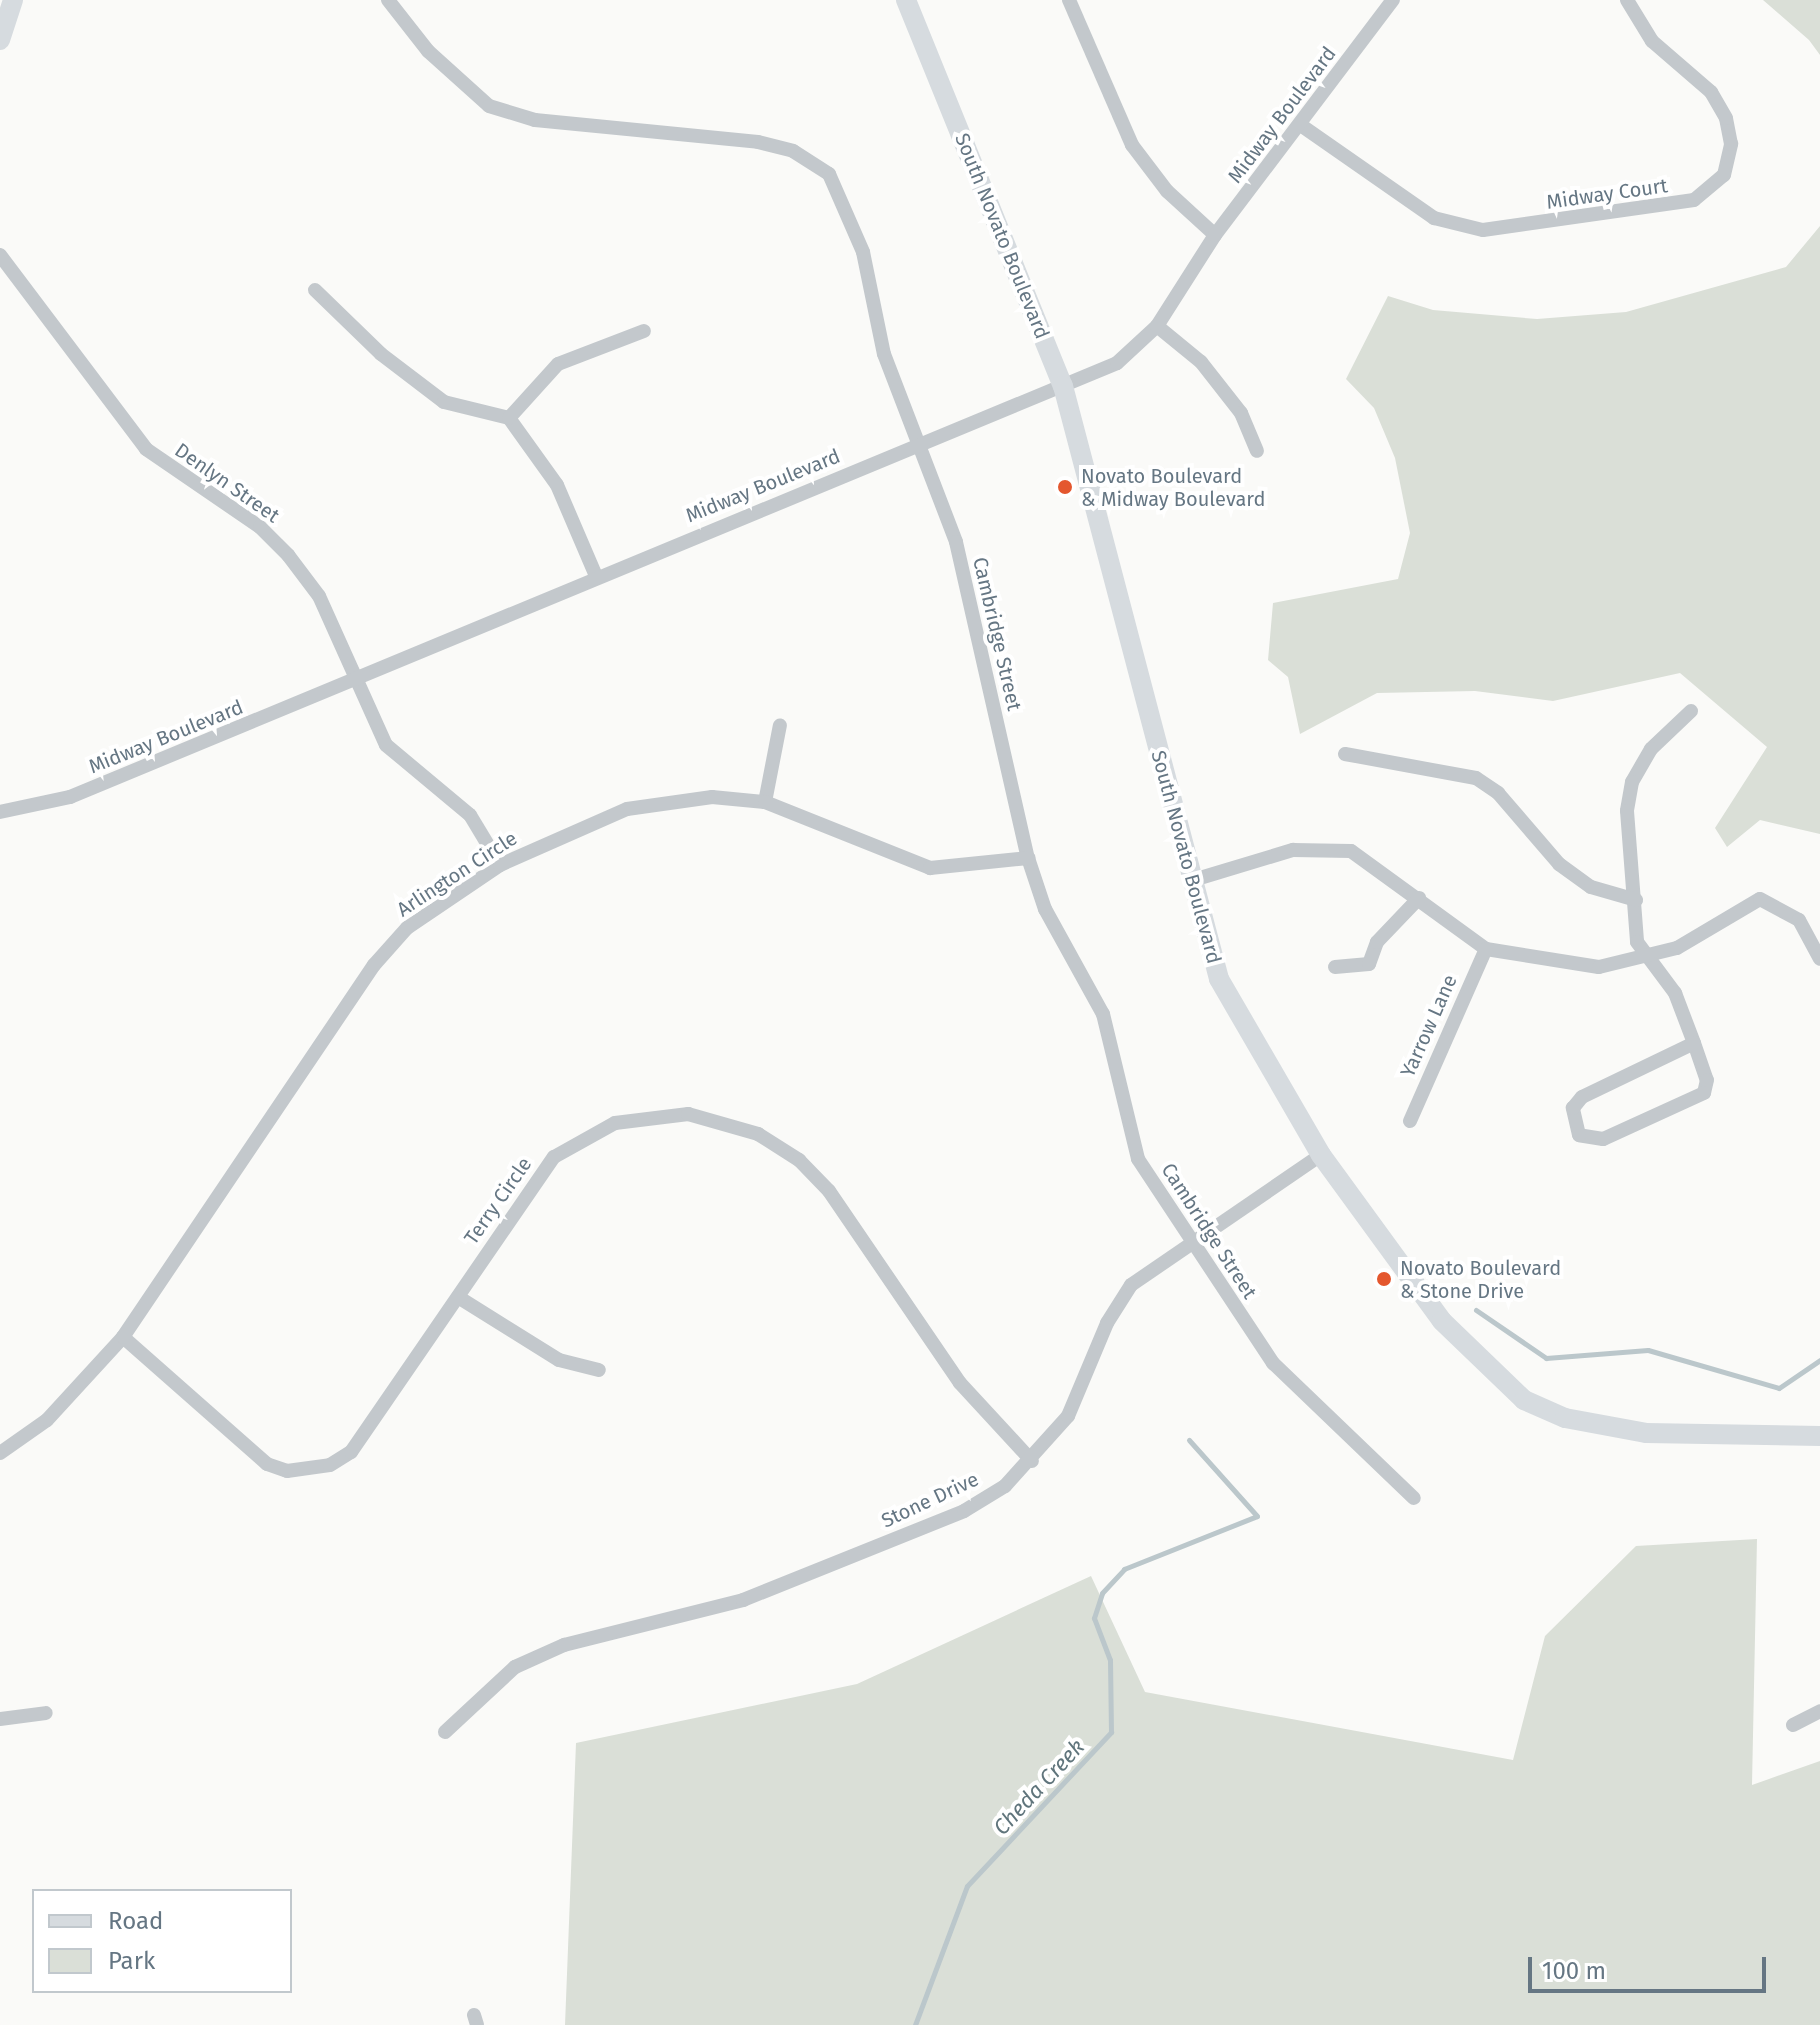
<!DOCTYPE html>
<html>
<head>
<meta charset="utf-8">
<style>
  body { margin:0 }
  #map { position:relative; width:1820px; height:2025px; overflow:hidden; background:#fafaf8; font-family:"Fira Sans",sans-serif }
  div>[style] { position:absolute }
  .green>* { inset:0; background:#dadfd7 }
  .stream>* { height:5px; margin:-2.5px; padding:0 2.5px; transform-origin:2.5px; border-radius:2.5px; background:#bbc7cb }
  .street>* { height:14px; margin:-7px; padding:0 7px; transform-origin:7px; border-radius:7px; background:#c3c8cc }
  .secondary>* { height:20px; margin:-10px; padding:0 10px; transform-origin:10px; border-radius:10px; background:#d6dbdf }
  .dots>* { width:22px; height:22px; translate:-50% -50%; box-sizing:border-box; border:4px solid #fff; border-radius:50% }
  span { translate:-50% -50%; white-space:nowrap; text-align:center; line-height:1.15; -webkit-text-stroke:8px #fff; paint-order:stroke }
  .street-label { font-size:20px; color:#657683 }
  .poi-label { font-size:20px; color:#657683 }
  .left { translate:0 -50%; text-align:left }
  .water-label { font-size:22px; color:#60757c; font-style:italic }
  .legend { position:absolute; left:32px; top:1889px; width:260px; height:104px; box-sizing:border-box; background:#fff; border:2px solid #c1c8cd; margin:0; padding:10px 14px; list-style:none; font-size:24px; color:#657683 }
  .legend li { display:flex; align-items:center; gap:16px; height:40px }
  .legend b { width:40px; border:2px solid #c1c8cd }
  .scale { position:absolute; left:1528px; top:1957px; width:238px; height:36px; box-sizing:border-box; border:4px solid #657683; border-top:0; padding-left:10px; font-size:24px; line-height:28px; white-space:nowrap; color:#657683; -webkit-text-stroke:6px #fff; paint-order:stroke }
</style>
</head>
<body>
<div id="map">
  <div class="green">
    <i style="clip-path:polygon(1763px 0,1820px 0,1820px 55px,1809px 40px)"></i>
    <i style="clip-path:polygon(1820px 226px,1820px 834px,1760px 820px,1727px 847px,1715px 828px,1767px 747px,1680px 673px,1553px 701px,1475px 691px,1377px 693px,1300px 734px,1288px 677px,1268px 660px,1273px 603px,1398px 579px,1410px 533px,1395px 458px,1374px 408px,1346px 379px,1388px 296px,1433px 310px,1537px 319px,1626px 312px,1786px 267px)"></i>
    <i style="clip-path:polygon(1757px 1539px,1752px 1785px,1820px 1761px,1820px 2025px,565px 2025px,576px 1743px,857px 1684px,1091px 1576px,1145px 1692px,1513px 1760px,1545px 1636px,1636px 1546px)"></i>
  </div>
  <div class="stream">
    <i style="left:1476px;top:1310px;width:85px;rotate:34.4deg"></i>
    <i style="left:1546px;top:1358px;width:102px;rotate:-4.5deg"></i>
    <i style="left:1648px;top:1350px;width:136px;rotate:16.2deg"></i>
    <i style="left:1779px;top:1388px;width:50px;rotate:-34.3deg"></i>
    <i style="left:915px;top:2025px;width:148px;rotate:-69.5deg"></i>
    <i style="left:967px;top:1886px;width:211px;rotate:-46.9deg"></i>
    <i style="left:1111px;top:1732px;width:72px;rotate:-90.8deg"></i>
    <i style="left:1110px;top:1660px;width:45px;rotate:-110.9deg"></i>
    <i style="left:1094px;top:1618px;width:26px;rotate:-72deg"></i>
    <i style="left:1102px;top:1593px;width:33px;rotate:-47deg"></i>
    <i style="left:1124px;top:1569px;width:143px;rotate:-21.7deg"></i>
    <i style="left:1257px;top:1516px;width:102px;rotate:-131.8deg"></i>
  </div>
  <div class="street">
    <i style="left:388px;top:0;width:65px;rotate:51.9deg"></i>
    <i style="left:428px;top:51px;width:82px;rotate:42deg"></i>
    <i style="left:489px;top:106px;width:48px;rotate:16.9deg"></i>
    <i style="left:535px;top:120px;width:224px;rotate:5.6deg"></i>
    <i style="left:758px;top:142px;width:36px;rotate:14deg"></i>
    <i style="left:793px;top:151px;width:43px;rotate:32.6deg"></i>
    <i style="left:829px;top:174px;width:85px;rotate:66.4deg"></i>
    <i style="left:863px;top:252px;width:104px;rotate:78.4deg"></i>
    <i style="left:884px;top:354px;width:201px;rotate:69deg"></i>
    <i style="left:956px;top:542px;width:324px;rotate:77.2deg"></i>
    <i style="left:1028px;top:858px;width:54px;rotate:71.6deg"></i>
    <i style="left:1045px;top:909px;width:120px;rotate:61.1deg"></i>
    <i style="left:1103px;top:1014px;width:149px;rotate:76.4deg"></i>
    <i style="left:1138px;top:1159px;width:245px;rotate:56.5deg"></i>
    <i style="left:1273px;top:1363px;width:195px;rotate:43.8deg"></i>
    <i style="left:1069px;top:0;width:158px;rotate:66.5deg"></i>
    <i style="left:1132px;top:145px;width:58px;rotate:52.7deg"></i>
    <i style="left:1167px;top:191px;width:65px;rotate:42.5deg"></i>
    <i style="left:1302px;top:126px;width:161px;rotate:34.9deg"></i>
    <i style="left:1434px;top:218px;width:50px;rotate:13.8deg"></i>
    <i style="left:1483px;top:230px;width:213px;rotate:-8.1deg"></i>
    <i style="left:1694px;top:200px;width:39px;rotate:-40deg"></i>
    <i style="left:1724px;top:175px;width:32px;rotate:-77deg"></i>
    <i style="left:1731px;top:144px;width:26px;rotate:-101deg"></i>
    <i style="left:1726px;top:118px;width:30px;rotate:-120deg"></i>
    <i style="left:1711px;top:92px;width:78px;rotate:-139.2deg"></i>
    <i style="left:1652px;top:41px;width:48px;rotate:-121.4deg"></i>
    <i style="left:0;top:255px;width:243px;rotate:53deg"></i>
    <i style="left:146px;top:449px;width:138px;rotate:34.4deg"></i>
    <i style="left:260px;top:527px;width:40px;rotate:45deg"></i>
    <i style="left:288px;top:555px;width:51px;rotate:52.9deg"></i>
    <i style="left:319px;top:596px;width:163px;rotate:65.8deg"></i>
    <i style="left:386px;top:745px;width:109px;rotate:39.8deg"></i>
    <i style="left:470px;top:815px;width:58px;rotate:59deg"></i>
    <i style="left:315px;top:290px;width:92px;rotate:44.1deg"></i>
    <i style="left:381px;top:354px;width:79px;rotate:37.3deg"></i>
    <i style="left:444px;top:402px;width:67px;rotate:13.8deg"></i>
    <i style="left:509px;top:418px;width:82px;rotate:54.4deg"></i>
    <i style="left:557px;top:485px;width:99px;rotate:66.8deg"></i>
    <i style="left:1157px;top:326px;width:57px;rotate:39.3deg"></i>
    <i style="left:1201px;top:362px;width:65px;rotate:51.9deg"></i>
    <i style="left:1241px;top:413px;width:41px;rotate:67.2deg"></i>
    <i style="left:509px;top:418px;width:73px;rotate:-47.8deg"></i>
    <i style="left:558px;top:364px;width:92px;rotate:-21deg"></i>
    <i style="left:1691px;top:711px;width:55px;rotate:136.5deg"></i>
    <i style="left:1651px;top:749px;width:38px;rotate:120deg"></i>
    <i style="left:1632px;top:782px;width:29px;rotate:100deg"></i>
    <i style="left:1627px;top:811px;width:131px;rotate:85.6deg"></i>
    <i style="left:1637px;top:942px;width:64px;rotate:53.3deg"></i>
    <i style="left:1675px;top:993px;width:53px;rotate:69.2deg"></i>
    <i style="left:1345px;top:754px;width:133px;rotate:10.4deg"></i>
    <i style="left:1476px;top:778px;width:27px;rotate:34deg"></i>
    <i style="left:1498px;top:793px;width:94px;rotate:49.3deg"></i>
    <i style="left:1559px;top:864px;width:39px;rotate:36deg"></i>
    <i style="left:1591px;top:887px;width:47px;rotate:16.1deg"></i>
    <i style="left:765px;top:802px;width:78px;rotate:-79deg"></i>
    <i style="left:0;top:812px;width:72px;rotate:-12.1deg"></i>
    <i style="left:70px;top:797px;width:1133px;rotate:-22.51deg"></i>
    <i style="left:1117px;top:363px;width:54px;rotate:-42.8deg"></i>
    <i style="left:1157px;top:326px;width:108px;rotate:-57.5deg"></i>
    <i style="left:1215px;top:235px;width:295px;rotate:-52.9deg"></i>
    <i style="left:1190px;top:881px;width:108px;rotate:-16.8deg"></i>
    <i style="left:1293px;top:850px;width:58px;rotate:1deg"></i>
    <i style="left:1351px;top:851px;width:167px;rotate:36deg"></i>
    <i style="left:1486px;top:949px;width:114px;rotate:9.1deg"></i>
    <i style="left:1599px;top:967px;width:80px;rotate:-13.7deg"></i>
    <i style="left:1677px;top:948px;width:96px;rotate:-30.6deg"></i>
    <i style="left:1760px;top:899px;width:44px;rotate:28.3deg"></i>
    <i style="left:1799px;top:920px;width:44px;rotate:61.7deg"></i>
    <i style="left:1335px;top:967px;width:34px;rotate:-5deg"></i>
    <i style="left:1369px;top:964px;width:23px;rotate:-70deg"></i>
    <i style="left:1377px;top:942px;width:61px;rotate:-46.3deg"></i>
    <i style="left:1694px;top:1043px;width:39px;rotate:71deg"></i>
    <i style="left:1707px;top:1080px;width:13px;rotate:103deg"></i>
    <i style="left:1704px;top:1093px;width:111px;rotate:155.5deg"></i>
    <i style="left:1603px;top:1139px;width:24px;rotate:-171deg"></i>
    <i style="left:1579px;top:1135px;width:28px;rotate:-103deg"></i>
    <i style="left:1573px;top:1108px;width:14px;rotate:-51deg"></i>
    <i style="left:1582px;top:1097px;width:124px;rotate:-25.7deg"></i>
    <i style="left:1410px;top:1121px;width:188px;rotate:-66.2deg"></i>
    <i style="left:458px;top:1297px;width:119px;rotate:32deg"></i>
    <i style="left:559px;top:1360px;width:41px;rotate:14deg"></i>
    <i style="left:123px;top:1337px;width:192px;rotate:41.4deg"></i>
    <i style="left:267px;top:1464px;width:21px;rotate:19deg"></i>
    <i style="left:287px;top:1471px;width:43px;rotate:-7.9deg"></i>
    <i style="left:330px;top:1465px;width:25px;rotate:-32deg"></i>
    <i style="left:351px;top:1452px;width:358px;rotate:-55.5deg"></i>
    <i style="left:554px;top:1157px;width:70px;rotate:-29.1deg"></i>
    <i style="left:615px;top:1123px;width:74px;rotate:-7deg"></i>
    <i style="left:688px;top:1114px;width:73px;rotate:15.9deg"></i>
    <i style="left:758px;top:1134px;width:49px;rotate:32.4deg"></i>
    <i style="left:799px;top:1160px;width:43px;rotate:45.9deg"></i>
    <i style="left:829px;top:1191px;width:232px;rotate:55.7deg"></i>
    <i style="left:960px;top:1383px;width:106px;rotate:47.3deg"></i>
    <i style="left:0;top:1453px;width:57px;rotate:-35.1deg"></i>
    <i style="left:47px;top:1420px;width:113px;rotate:-47.5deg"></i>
    <i style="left:123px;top:1337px;width:449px;rotate:-56deg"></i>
    <i style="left:374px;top:965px;width:50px;rotate:-48.3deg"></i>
    <i style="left:407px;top:928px;width:112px;rotate:-34.1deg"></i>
    <i style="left:500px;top:865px;width:139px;rotate:-23.8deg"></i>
    <i style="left:627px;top:809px;width:86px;rotate:-8deg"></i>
    <i style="left:712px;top:797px;width:53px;rotate:5.4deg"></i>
    <i style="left:765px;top:802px;width:178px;rotate:21.8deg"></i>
    <i style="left:930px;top:868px;width:99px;rotate:-5.8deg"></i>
    <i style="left:0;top:1719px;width:46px;rotate:-7.4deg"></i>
    <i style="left:1793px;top:1725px;width:30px;rotate:-27deg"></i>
    <i style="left:445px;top:1732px;width:96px;rotate:-42.9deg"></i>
    <i style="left:515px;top:1667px;width:54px;rotate:-24.2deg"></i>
    <i style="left:564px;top:1645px;width:185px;rotate:-14.1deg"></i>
    <i style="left:743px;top:1600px;width:238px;rotate:-21.9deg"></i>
    <i style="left:964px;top:1511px;width:48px;rotate:-31.4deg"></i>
    <i style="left:1005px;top:1486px;width:94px;rotate:-48deg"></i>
    <i style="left:1068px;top:1416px;width:101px;rotate:-67.2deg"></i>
    <i style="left:1107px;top:1323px;width:45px;rotate:-57.7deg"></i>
    <i style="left:1131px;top:1285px;width:230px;rotate:-34.4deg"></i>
    <i style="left:474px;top:2015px;width:10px;rotate:73deg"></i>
  </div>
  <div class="secondary">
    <i style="left:906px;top:0;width:417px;rotate:67.9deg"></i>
    <i style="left:1063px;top:386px;width:613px;rotate:75.26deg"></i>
    <i style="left:1219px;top:979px;width:203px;rotate:59.9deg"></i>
    <i style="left:1321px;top:1155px;width:205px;rotate:53.9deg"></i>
    <i style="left:1442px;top:1321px;width:114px;rotate:43.9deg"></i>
    <i style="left:1524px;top:1400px;width:45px;rotate:23.7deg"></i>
    <i style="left:1565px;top:1418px;width:82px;rotate:10.5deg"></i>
    <i style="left:1646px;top:1433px;width:174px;rotate:1deg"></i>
    <i style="left:0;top:40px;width:42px;rotate:-72deg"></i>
  </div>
  <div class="dots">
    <i style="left:1065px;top:487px;background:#e4572e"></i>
    <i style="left:1384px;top:1279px;background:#e4572e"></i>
  </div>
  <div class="street-label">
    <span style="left:1282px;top:115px;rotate:-53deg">Midway Boulevard</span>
    <span style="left:1607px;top:194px;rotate:-8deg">Midway Court</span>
    <span style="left:1002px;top:236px;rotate:68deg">South Novato Boulevard</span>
    <span style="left:227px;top:483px;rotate:35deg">Denlyn Street</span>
    <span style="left:763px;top:486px;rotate:-22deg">Midway Boulevard</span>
    <span style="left:997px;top:634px;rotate:77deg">Cambridge Street</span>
    <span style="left:166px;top:737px;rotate:-22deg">Midway Boulevard</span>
    <span style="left:1186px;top:857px;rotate:75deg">South Novato Boulevard</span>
    <span style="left:457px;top:874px;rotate:-33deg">Arlington Circle</span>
    <span style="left:1429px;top:1026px;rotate:-66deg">Yarrow Lane</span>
    <span style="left:498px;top:1201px;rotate:-55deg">Terry Circle</span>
    <span style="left:1209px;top:1231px;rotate:57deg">Cambridge Street</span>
    <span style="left:930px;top:1500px;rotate:-25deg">Stone Drive</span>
  </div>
  <div class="poi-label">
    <span class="left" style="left:1081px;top:488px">Novato Boulevard<br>&amp; Midway Boulevard</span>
    <span class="left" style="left:1400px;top:1280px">Novato Boulevard<br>&amp; Stone Drive</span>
  </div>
  <div class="water-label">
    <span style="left:1039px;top:1787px;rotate:-47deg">Cheda Creek</span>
  </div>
  <ul class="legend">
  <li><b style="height:10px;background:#d6dbdf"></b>Road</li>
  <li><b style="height:22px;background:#dadfd7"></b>Park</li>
  </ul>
  <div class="scale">100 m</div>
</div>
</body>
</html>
